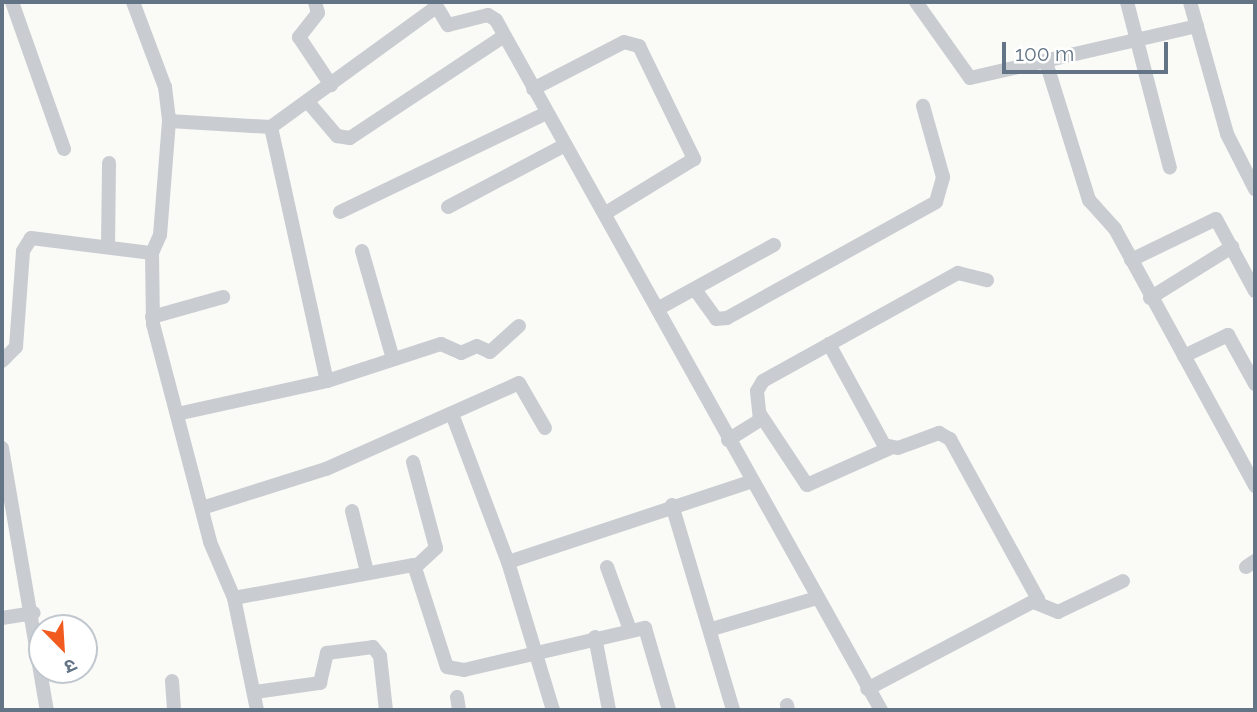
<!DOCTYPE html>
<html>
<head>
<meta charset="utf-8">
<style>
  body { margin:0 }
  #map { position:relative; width:1257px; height:712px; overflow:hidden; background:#fafaf7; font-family:Raleway,"Noto Sans Devanagari",sans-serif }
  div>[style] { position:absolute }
  .minor>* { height:14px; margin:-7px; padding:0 7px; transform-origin:7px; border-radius:7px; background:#c9cdd1 }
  span { translate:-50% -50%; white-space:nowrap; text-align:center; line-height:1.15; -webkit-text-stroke:7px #fff; paint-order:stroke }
  .frame { position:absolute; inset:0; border:4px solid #627485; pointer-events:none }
  .north { position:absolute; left:28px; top:614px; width:70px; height:70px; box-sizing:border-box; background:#fff; border:2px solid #c0c7ce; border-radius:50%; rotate:156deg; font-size:19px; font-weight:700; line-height:28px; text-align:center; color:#627485 }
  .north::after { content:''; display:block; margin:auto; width:24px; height:32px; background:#f15b20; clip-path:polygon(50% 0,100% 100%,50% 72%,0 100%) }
  .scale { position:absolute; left:1002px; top:42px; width:166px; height:32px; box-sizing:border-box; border:4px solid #627485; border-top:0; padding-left:9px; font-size:21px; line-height:24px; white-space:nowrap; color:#627485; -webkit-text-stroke:5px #fff; paint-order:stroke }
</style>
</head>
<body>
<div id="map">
  <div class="minor">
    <i style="left:12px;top:2px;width:156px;rotate:70.5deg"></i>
    <i style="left:133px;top:2px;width:91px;rotate:69.4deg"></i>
    <i style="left:165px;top:87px;width:34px;rotate:83deg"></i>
    <i style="left:169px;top:121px;width:114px;rotate:94.5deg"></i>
    <i style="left:160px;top:235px;width:20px;rotate:114deg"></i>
    <i style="left:152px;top:253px;width:71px;rotate:89.2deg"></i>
    <i style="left:153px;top:324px;width:225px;rotate:75.3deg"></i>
    <i style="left:210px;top:542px;width:61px;rotate:66.8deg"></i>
    <i style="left:234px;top:598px;width:114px;rotate:78.4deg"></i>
    <i style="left:315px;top:2px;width:11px;rotate:75deg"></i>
    <i style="left:318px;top:13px;width:31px;rotate:128deg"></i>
    <i style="left:299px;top:37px;width:58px;rotate:56.3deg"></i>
    <i style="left:434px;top:2px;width:27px;rotate:59deg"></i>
    <i style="left:448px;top:25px;width:41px;rotate:-14deg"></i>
    <i style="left:488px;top:15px;width:9px;rotate:32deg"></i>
    <i style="left:496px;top:20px;width:790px;rotate:60.84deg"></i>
    <i style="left:916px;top:2px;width:93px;rotate:54.6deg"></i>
    <i style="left:970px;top:78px;width:233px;rotate:-12.9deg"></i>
    <i style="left:1127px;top:2px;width:171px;rotate:75.5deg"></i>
    <i style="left:1190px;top:2px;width:137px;rotate:74.3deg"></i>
    <i style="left:1227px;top:134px;width:62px;rotate:63deg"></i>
    <i style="left:1046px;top:62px;width:145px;rotate:72.7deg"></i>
    <i style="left:1089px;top:200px;width:39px;rotate:48deg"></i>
    <i style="left:1115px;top:229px;width:293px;rotate:61.4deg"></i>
    <i style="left:533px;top:89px;width:102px;rotate:-27.3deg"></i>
    <i style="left:624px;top:42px;width:16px;rotate:15deg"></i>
    <i style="left:639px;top:46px;width:126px;rotate:64deg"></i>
    <i style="left:694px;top:159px;width:103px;rotate:148.5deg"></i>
    <i style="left:308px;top:102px;width:45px;rotate:49.5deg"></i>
    <i style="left:337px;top:136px;width:13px;rotate:9deg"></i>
    <i style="left:350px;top:138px;width:185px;rotate:-33.5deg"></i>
    <i style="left:169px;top:121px;width:102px;rotate:3.4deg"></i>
    <i style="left:271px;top:127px;width:204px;rotate:-36deg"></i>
    <i style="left:271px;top:127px;width:260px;rotate:77.6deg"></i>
    <i style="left:448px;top:207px;width:132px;rotate:-27.9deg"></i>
    <i style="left:340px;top:212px;width:229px;rotate:-25.6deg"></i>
    <i style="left:108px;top:247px;width:84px;rotate:-89.3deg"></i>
    <i style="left:362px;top:251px;width:112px;rotate:74deg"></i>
    <i style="left:1131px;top:260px;width:94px;rotate:-25.8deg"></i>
    <i style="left:1216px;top:219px;width:82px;rotate:61.6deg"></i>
    <i style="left:696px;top:291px;width:34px;rotate:54deg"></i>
    <i style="left:716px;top:319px;width:11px;rotate:-5deg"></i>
    <i style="left:727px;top:318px;width:239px;rotate:-29deg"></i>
    <i style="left:936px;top:202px;width:26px;rotate:-74deg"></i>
    <i style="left:943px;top:177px;width:74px;rotate:-105.7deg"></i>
    <i style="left:1150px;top:298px;width:97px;rotate:-31.9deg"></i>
    <i style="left:661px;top:307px;width:129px;rotate:-28.8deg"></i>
    <i style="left:152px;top:317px;width:74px;rotate:-15.7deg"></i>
    <i style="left:829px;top:344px;width:115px;rotate:61.4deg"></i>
    <i style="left:884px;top:445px;width:14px;rotate:12deg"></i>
    <i style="left:898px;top:448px;width:44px;rotate:-20.1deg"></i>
    <i style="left:939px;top:433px;width:13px;rotate:29deg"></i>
    <i style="left:950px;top:439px;width:183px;rotate:61.2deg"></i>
    <i style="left:1038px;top:599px;width:193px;rotate:152.2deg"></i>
    <i style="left:1184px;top:356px;width:49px;rotate:-25.5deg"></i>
    <i style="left:1228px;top:335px;width:56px;rotate:61.1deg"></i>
    <i style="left:2px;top:361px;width:20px;rotate:-45deg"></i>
    <i style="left:16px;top:347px;width:96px;rotate:-85.8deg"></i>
    <i style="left:23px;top:251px;width:15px;rotate:-58deg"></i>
    <i style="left:31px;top:238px;width:122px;rotate:7.1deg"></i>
    <i style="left:177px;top:414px;width:154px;rotate:-12.4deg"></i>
    <i style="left:327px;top:381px;width:120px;rotate:-18deg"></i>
    <i style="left:441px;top:344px;width:22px;rotate:24deg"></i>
    <i style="left:461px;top:353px;width:17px;rotate:-24deg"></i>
    <i style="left:477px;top:346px;width:14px;rotate:25deg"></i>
    <i style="left:490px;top:352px;width:39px;rotate:-42deg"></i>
    <i style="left:452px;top:414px;width:158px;rotate:69.3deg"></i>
    <i style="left:508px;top:562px;width:155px;rotate:73.1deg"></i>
    <i style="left:760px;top:414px;width:85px;rotate:56.5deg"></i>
    <i style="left:807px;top:485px;width:91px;rotate:-24deg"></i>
    <i style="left:728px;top:440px;width:38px;rotate:-32deg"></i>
    <i style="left:760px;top:420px;width:29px;rotate:-96deg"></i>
    <i style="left:757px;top:391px;width:12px;rotate:-59deg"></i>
    <i style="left:763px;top:381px;width:223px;rotate:-29deg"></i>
    <i style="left:958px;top:273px;width:30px;rotate:14deg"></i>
    <i style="left:2px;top:448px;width:266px;rotate:80.3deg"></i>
    <i style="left:413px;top:462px;width:89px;rotate:75deg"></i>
    <i style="left:436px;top:548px;width:26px;rotate:137deg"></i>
    <i style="left:672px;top:505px;width:214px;rotate:73.4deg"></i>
    <i style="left:202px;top:508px;width:130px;rotate:-17.5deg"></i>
    <i style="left:326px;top:469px;width:211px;rotate:-24deg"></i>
    <i style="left:519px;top:383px;width:52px;rotate:60deg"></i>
    <i style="left:352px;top:511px;width:63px;rotate:76.2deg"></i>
    <i style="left:508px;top:562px;width:255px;rotate:-18.3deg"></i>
    <i style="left:607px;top:567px;width:67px;rotate:69.9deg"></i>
    <i style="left:1246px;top:567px;width:11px;rotate:-34deg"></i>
    <i style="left:234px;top:598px;width:183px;rotate:-10.4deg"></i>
    <i style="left:414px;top:565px;width:107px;rotate:72.1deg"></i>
    <i style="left:447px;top:667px;width:17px;rotate:10deg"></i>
    <i style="left:464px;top:670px;width:186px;rotate:-13.1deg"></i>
    <i style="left:645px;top:628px;width:85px;rotate:73.7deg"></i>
    <i style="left:1036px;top:603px;width:24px;rotate:22deg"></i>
    <i style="left:1058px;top:612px;width:72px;rotate:-25.5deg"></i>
    <i style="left:2px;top:618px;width:32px;rotate:-9deg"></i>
    <i style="left:712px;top:629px;width:105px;rotate:-16.5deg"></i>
    <i style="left:595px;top:637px;width:74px;rotate:79.1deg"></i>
    <i style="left:172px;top:681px;width:29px;rotate:86deg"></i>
    <i style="left:255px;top:692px;width:66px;rotate:-7.9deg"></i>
    <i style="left:320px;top:683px;width:31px;rotate:-77deg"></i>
    <i style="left:327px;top:653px;width:46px;rotate:-7.4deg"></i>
    <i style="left:373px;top:647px;width:11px;rotate:52deg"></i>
    <i style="left:380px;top:656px;width:54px;rotate:83.7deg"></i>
    <i style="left:457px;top:697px;width:13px;rotate:81deg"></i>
    <i style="left:787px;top:705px;width:5px;rotate:79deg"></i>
  </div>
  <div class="frame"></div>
  <div class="north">उ</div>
  <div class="scale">100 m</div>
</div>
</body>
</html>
